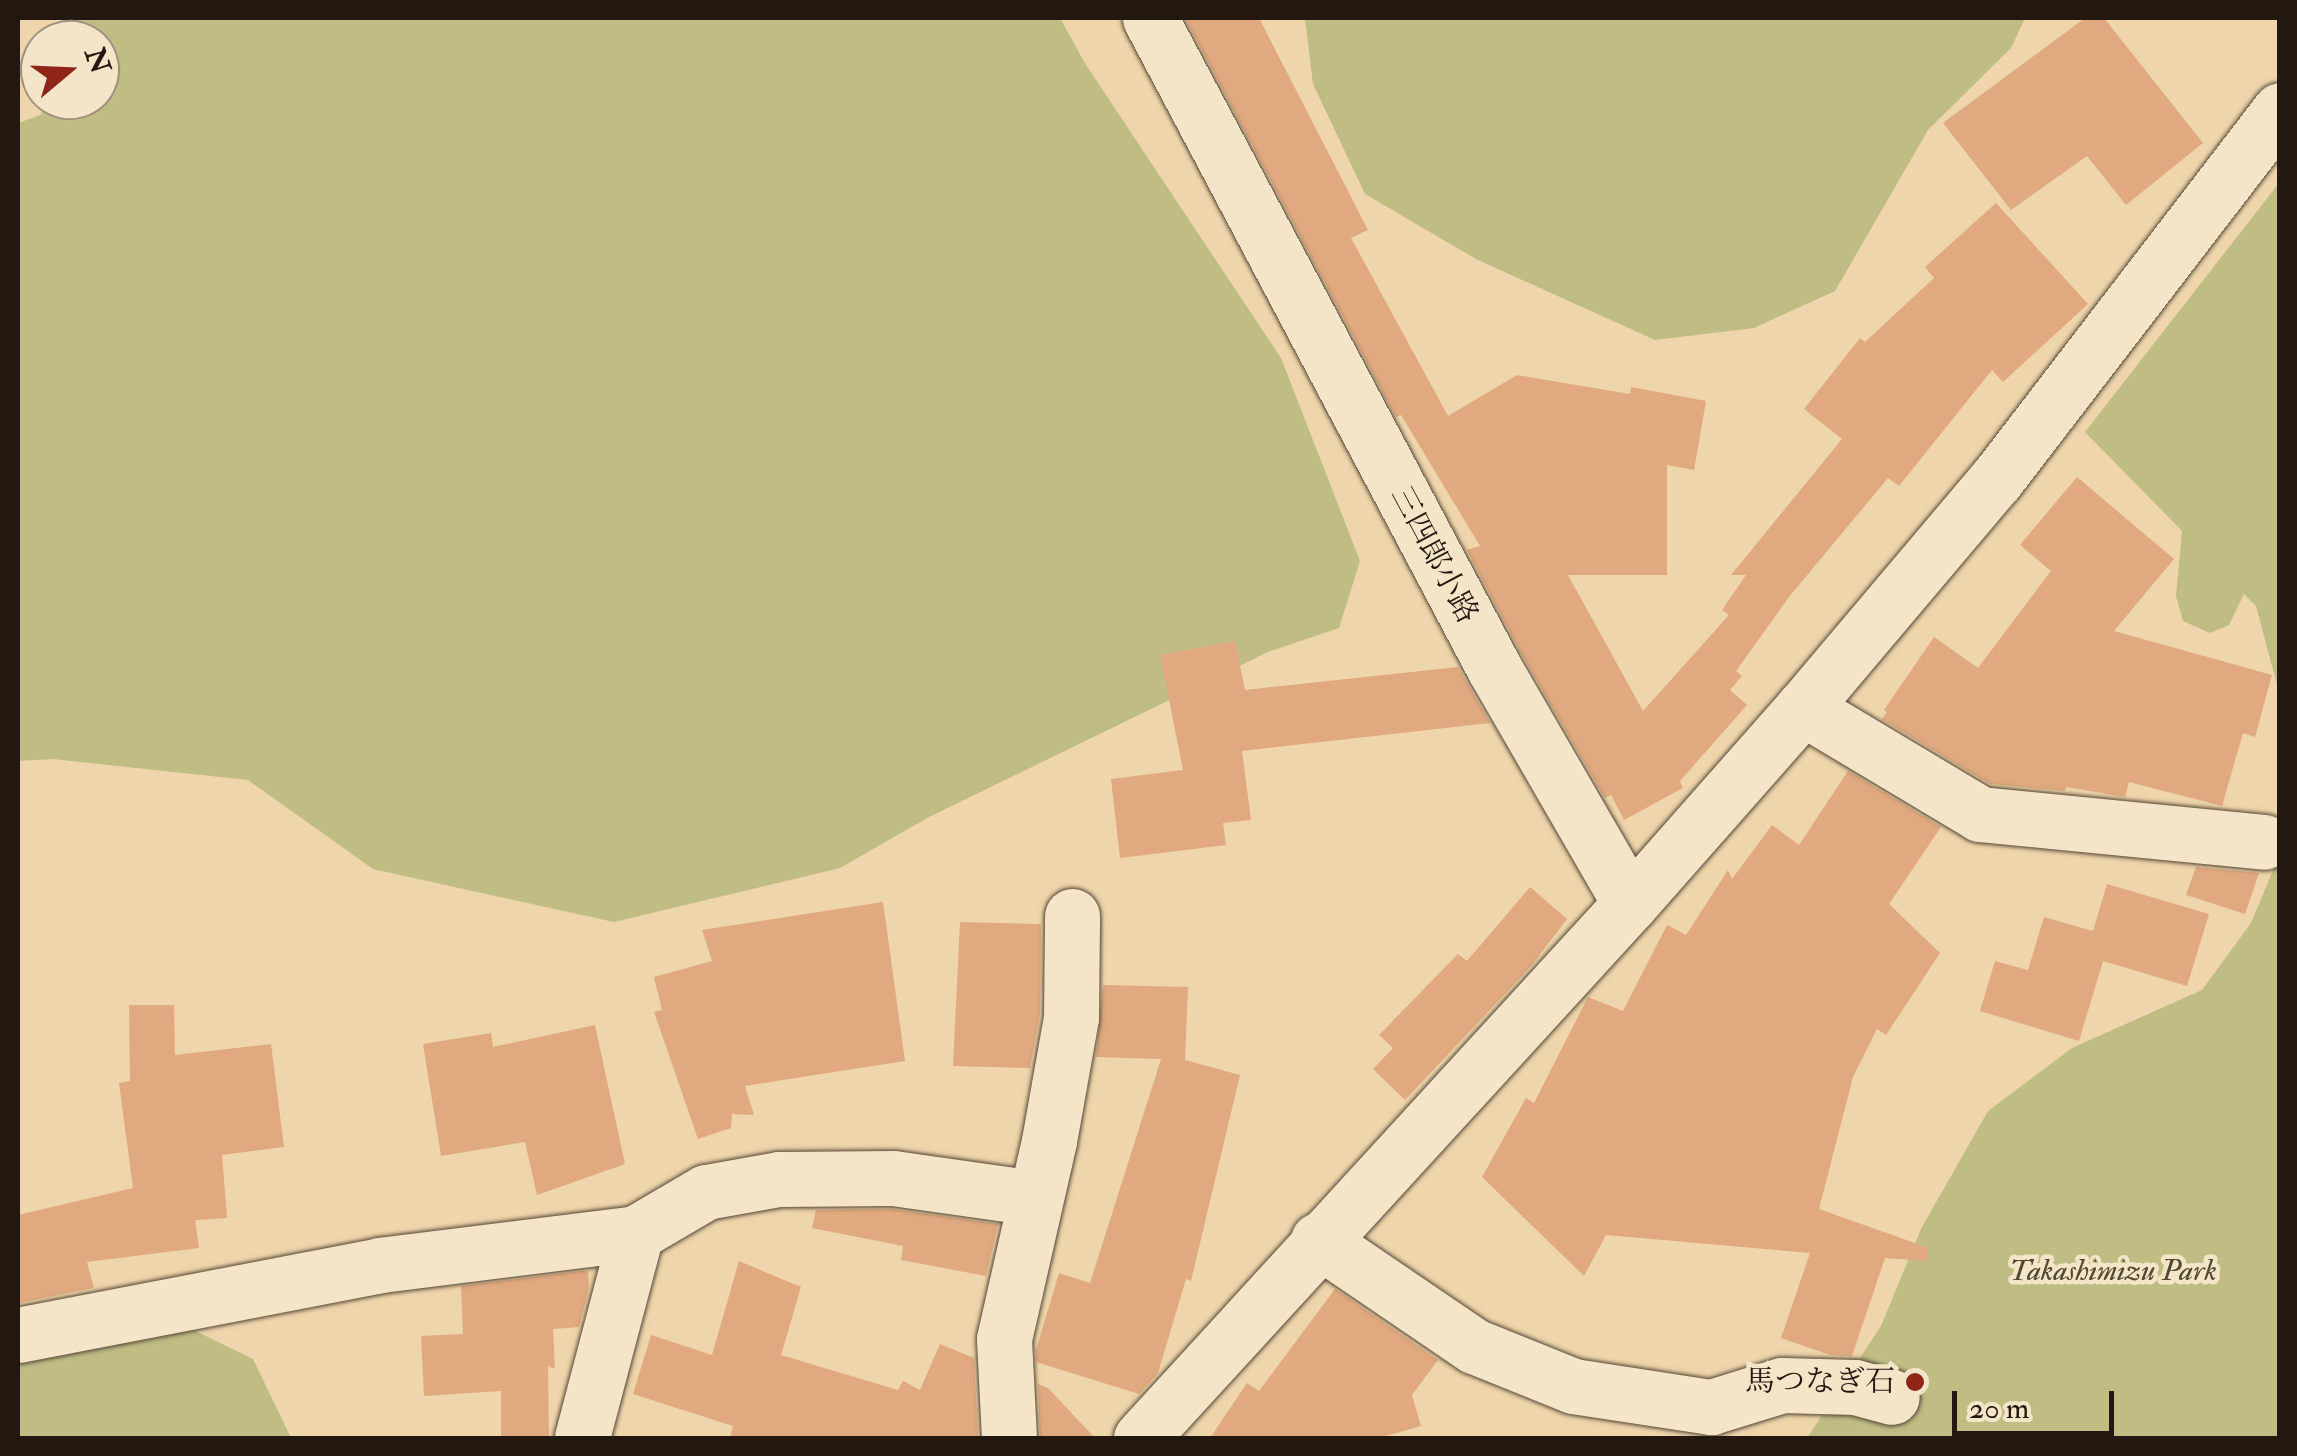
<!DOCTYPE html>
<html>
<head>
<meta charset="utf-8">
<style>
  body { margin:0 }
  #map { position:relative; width:2297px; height:1456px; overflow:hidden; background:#eed5ab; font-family:"IM FELL Double Pica","Noto Serif JP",serif }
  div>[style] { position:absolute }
  .green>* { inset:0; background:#bfbc84 }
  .building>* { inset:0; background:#e1a97f }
  .roads { filter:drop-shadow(0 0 2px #554736) drop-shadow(0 0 2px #554736) }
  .minor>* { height:55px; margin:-27.5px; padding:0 27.5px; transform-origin:27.5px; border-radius:27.5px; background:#f4e4c8 }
  .dots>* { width:28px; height:28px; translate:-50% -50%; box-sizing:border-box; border:5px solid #f4e4c8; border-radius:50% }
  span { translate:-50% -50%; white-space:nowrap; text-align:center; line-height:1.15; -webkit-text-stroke:9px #f4e4c8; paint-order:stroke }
  .street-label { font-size:30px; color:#22180f }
  .park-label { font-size:30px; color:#514932; font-style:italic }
  .poi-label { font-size:30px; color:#22180f }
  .right { translate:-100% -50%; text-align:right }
  .frame { position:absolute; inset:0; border:20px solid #22180f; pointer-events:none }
  .north { position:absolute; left:20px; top:20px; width:100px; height:100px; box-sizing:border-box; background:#f4e4c8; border:2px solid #a0927e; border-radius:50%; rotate:71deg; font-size:28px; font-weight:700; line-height:40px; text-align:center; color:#22180f }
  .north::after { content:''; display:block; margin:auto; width:35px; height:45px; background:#8f2418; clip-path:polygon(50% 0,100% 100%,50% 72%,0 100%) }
  .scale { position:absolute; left:1952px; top:1391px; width:162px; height:45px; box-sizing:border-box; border:5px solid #22180f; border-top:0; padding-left:12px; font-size:30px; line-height:35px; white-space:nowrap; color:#22180f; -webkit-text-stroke:8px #f4e4c8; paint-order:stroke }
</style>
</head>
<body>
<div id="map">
  <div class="green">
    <i style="clip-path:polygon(62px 18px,1060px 18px,1086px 65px,1281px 358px,1360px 561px,1339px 628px,1268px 652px,927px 818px,840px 868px,614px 922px,373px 869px,248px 780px,53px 759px,18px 761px,18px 123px,41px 115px,46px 100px,100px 100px,100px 40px,60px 40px)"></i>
    <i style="clip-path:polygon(1305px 18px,2025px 18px,2011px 48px,1928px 130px,1835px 291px,1754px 328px,1655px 340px,1476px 259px,1365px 194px,1313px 84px)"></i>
    <i style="clip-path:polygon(2279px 183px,2279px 692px,2256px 606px,2244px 594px,2229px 625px,2210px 633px,2183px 621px,2176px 596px,2182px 531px,2085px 432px)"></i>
    <i style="clip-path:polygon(2279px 817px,2279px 1438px,1807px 1438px,1881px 1326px,1922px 1227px,1988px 1111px,2072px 1048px,2202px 990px,2251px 923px,2274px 868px)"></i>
    <i style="clip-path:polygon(179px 1323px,253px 1359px,291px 1438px,18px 1438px,18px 1359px)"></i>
  </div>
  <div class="building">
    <i style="clip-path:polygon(1185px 18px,1259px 18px,1368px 230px,1351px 238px,1448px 416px,1517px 375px,1630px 394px,1631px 387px,1706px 401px,1694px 470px,1667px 465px,1667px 575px,1568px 575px,1643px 711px,1729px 615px,1722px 610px,1746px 575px,1731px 575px,1842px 439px,1804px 409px,1860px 338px,1865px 342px,1934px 278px,1925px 267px,1996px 203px,2088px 304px,2003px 382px,1992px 370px,1899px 486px,1888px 478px,1789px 597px,1736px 671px,1742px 676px,1730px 690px,1747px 705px,1680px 781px,1683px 788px,1624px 820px,1611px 795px,1605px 798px,1521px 653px,1467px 550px,1480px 546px,1401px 415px,1396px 417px)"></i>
    <i style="clip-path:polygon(2085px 18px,2104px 18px,2203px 143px,2126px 205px,2087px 156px,2011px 210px,1943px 123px)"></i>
    <i style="clip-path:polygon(2077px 477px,2174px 559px,2114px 631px,2272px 675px,2255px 737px,2243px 733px,2222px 806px,2129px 782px,2125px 797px,2066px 787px,2065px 791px,1990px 784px,1882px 719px,1887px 712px,1884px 710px,1934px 637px,1978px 668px,2051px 571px,2020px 545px)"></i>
    <i style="clip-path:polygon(1235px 641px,1245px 690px,1458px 667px,1490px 723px,1242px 751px,1251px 820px,1223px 823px,1226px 845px,1120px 858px,1111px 779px,1183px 770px,1160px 655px)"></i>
    <i style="clip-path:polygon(1848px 771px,1941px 827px,1889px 904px,1940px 953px,1886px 1035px,1877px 1029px,1853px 1077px,1819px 1209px,1929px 1248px,1926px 1261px,1885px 1258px,1852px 1356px,1830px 1355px,1781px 1338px,1810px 1253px,1606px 1235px,1584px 1276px,1482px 1177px,1526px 1098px,1534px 1103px,1588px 997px,1623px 1011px,1667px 925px,1686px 935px,1728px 870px,1732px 879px,1772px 825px,1799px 845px)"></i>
    <i style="clip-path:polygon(2196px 867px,2259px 873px,2245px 914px,2186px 895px)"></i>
    <i style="clip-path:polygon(2107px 884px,2209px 914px,2187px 986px,2103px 961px,2079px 1041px,1980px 1011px,1995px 961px,2028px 970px,2044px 917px,2093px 931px)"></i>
    <i style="clip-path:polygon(1530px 887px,1567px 919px,1532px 965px,1405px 1100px,1373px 1069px,1393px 1048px,1379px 1035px,1458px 954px,1467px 961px)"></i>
    <i style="clip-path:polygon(883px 902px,905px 1061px,745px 1086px,754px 1115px,732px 1114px,731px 1128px,698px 1139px,654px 1012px,662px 1010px,654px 977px,712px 961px,702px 930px)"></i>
    <i style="clip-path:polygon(960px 922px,1041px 924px,1040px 1014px,1030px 1068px,953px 1066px)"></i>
    <i style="clip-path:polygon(1103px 985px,1188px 987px,1185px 1060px,1240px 1075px,1191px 1281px,1186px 1279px,1158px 1373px,1139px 1394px,1036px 1362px,1036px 1350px,1059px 1273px,1090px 1283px,1161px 1059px,1096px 1057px)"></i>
    <i style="clip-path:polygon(129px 1005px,174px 1005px,175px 1055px,271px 1044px,284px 1147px,222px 1155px,227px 1218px,195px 1220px,199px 1248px,87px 1262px,94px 1288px,18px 1303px,18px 1215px,133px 1188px,119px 1083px,130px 1081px)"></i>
    <i style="clip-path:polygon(595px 1025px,625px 1164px,537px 1195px,525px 1142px,441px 1156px,423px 1044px,491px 1033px,493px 1047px)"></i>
    <i style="clip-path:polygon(891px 1209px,998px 1224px,986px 1276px,901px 1260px,903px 1246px,812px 1228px,816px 1210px)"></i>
    <i style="clip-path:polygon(739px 1261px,801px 1287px,781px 1355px,898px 1390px,903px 1381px,920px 1390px,940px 1344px,974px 1358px,978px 1438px,730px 1438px,733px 1426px,633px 1394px,651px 1335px,712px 1355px)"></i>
    <i style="clip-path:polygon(582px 1271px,588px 1271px,589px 1288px,579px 1327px,553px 1329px,555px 1369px,548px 1366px,549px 1438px,501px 1438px,501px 1391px,424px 1396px,421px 1336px,463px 1334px,461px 1286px)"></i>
    <i style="clip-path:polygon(1335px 1289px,1438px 1360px,1412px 1395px,1421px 1426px,1379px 1438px,1210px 1438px,1247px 1383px,1259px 1391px)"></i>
    <i style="clip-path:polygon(1038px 1384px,1048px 1388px,1095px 1438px,1040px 1438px)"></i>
  </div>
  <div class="roads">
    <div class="minor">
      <i style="left:1150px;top:18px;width:735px;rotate:62.11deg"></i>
      <i style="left:1494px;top:668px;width:272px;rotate:60deg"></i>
      <i style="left:1803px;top:708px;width:206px;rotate:30.9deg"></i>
      <i style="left:1980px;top:814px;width:285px;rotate:5.6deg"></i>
      <i style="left:636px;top:1233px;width:81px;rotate:-30.4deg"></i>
      <i style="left:706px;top:1192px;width:74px;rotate:-10.1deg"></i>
      <i style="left:779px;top:1179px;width:114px;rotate:-0.5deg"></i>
      <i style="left:893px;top:1178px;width:143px;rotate:8deg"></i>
      <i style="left:1318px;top:1240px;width:189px;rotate:34.2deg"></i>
      <i style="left:1474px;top:1346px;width:107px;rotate:22deg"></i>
      <i style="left:1573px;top:1386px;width:140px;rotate:8.7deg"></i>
      <i style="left:1711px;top:1407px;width:74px;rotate:-17.2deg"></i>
      <i style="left:1782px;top:1385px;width:73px;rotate:1.6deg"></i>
      <i style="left:1855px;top:1387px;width:38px;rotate:15deg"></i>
      <i style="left:18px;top:1335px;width:369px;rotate:-10.9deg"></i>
      <i style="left:380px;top:1265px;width:258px;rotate:-7.1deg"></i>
      <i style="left:636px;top:1233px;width:212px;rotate:104.8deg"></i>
      <i style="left:1009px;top:1438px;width:99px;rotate:-92.9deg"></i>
      <i style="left:1004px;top:1339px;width:203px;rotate:-77.2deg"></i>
      <i style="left:1049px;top:1141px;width:126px;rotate:-79.9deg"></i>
      <i style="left:1071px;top:1017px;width:101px;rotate:-89.4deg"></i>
      <i style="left:1141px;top:1438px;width:724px;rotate:-47.52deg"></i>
      <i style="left:1630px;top:904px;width:261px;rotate:-48.6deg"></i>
      <i style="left:1803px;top:708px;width:299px;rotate:-49.8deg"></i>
      <i style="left:1996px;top:480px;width:466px;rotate:-52.5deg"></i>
    </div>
  </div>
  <div class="dots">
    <i style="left:1915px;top:1382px;background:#8f2418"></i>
  </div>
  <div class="street-label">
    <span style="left:1434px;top:555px;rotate:62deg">三四郎小路</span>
  </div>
  <div class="park-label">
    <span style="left:2113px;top:1271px">Takashimizu Park</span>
  </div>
  <div class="poi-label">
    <span class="right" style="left:1895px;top:1382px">馬つなぎ石</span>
  </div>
  <div class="frame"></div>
  <div class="north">N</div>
  <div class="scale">20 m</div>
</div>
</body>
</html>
